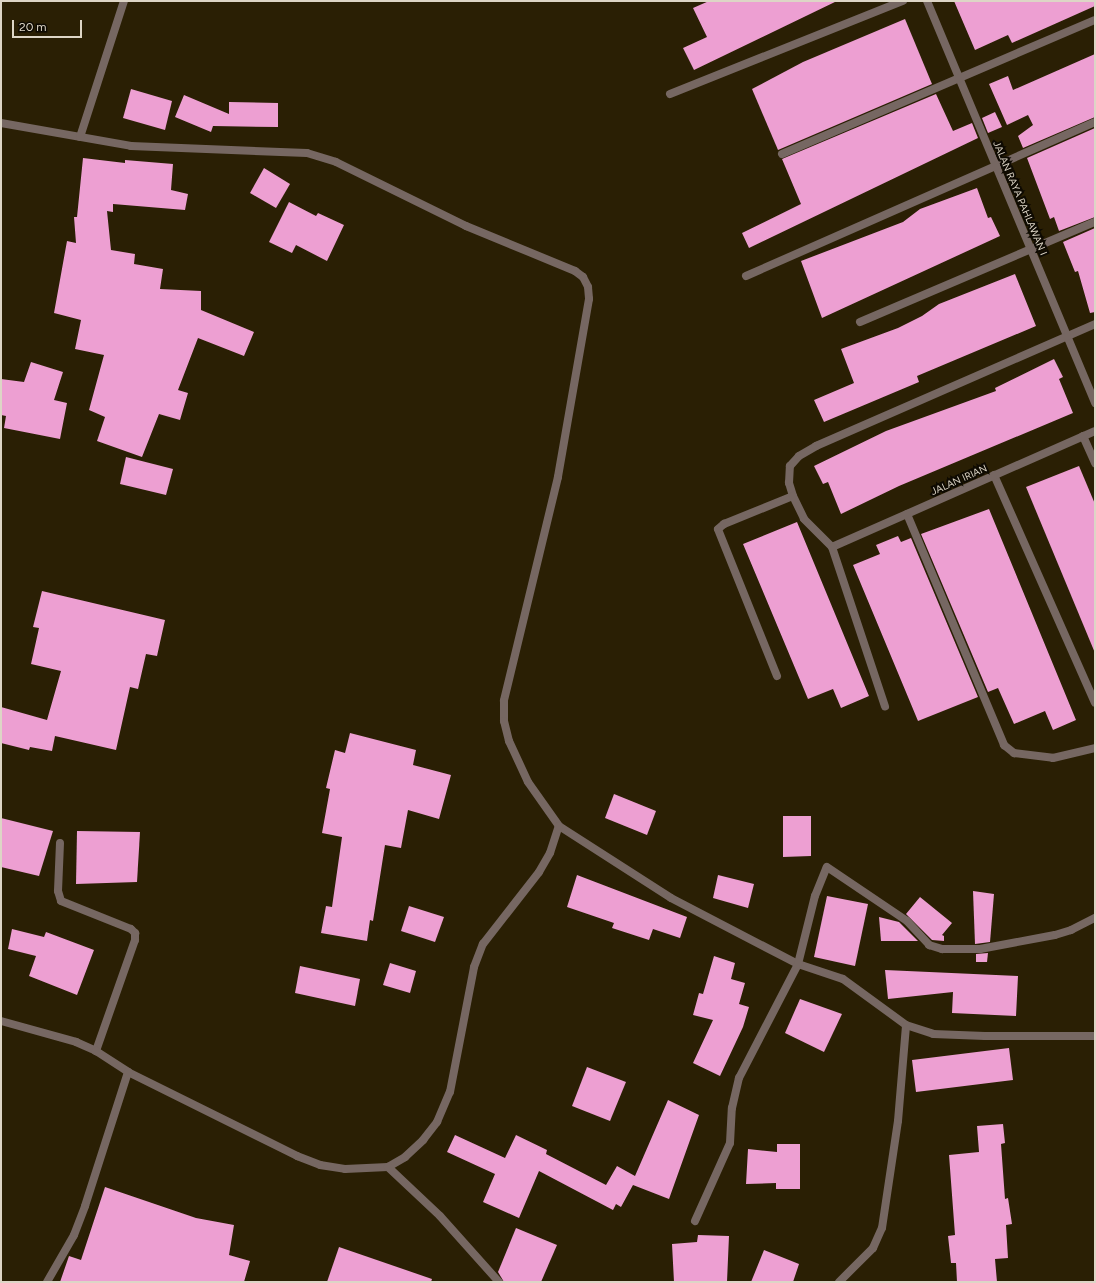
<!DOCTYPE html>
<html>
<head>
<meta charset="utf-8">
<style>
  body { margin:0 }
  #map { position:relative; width:1096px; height:1283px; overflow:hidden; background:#2a1f04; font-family:Figtree,sans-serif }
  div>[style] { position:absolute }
  .building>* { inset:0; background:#ed9fd2 }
  .minor>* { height:8px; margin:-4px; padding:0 4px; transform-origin:4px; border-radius:4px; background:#766762 }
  span { translate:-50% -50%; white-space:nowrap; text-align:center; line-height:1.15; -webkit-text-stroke:4px #0e0a02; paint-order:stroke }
  .street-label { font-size:10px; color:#ddd5c6 }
  .frame { position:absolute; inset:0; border:2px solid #ddd5c6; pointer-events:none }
  .scale { position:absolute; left:12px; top:20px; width:70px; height:18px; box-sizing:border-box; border:2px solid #ddd5c6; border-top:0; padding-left:5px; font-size:12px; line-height:14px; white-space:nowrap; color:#ddd5c6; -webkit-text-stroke:3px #0e0a02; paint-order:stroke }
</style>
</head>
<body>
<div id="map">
  <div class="building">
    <i style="clip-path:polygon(709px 1px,837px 1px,694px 70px,683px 48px,707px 37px,693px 8px)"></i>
    <i style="clip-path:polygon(954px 1px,1095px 1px,1095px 6px,1012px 43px,1008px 35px,975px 50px)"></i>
    <i style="clip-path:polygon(905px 19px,932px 84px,778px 150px,752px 89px,803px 62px)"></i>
    <i style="clip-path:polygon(1095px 54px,1095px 117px,1023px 148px,1018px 136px,1033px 125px,1028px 115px,1007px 125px,989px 84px,1008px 76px,1013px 90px)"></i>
    <i style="clip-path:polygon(131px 89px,172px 101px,165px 130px,123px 118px)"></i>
    <i style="clip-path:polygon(936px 94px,953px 131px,972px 123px,978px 138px,749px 248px,742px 233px,801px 204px,782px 159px)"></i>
    <i style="clip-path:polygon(184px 95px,229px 114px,229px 102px,278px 103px,278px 127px,213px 126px,211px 132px,175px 117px)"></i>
    <i style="clip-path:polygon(995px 112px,1002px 127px,988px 133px,982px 118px)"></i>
    <i style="clip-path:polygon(1095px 128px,1095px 217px,1059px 231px,1054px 217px,1050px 219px,1027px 158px)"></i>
    <i style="clip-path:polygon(83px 158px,125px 163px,125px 160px,173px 164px,171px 190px,188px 194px,185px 210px,113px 204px,113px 212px,107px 211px,111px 250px,135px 254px,134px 264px,163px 269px,160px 289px,201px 291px,201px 310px,254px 332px,244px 356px,198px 338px,178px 390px,188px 393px,180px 420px,159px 414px,142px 457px,97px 441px,105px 417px,89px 410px,104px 355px,75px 349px,81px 320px,54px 313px,67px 241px,76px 243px,74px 217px,77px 217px)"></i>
    <i style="clip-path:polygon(264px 168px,290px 184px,276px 208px,250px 193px)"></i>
    <i style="clip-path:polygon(977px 188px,988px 218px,991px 217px,1000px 236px,822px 318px,801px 261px,903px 222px,920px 209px)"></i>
    <i style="clip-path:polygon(289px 202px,316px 216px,318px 213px,344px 225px,327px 261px,296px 245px,292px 253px,269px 242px)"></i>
    <i style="clip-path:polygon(1095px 228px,1095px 312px,1090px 313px,1078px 271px,1075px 272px,1063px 242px)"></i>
    <i style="clip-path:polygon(1015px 274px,1036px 326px,917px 376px,919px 382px,824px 422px,814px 400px,854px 383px,841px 349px,898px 328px,922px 316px,939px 304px)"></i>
    <i style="clip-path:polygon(1054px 359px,1063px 377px,1059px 379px,1073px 413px,899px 486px,841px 514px,828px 482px,823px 484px,814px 466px,886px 431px,996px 391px,995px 388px)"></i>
    <i style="clip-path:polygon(31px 362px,63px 372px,54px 400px,67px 403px,60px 439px,4px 428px,6px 416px,1px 415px,1px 379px,24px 382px)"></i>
    <i style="clip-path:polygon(126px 457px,173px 469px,166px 495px,120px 484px)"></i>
    <i style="clip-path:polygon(1079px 466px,1095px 504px,1095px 653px,1026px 487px)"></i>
    <i style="clip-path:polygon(989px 509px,1076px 720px,1053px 730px,1045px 711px,1014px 724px,998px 688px,988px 692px,921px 534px)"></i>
    <i style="clip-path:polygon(797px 522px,869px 696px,841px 708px,833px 689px,808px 699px,743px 544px)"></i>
    <i style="clip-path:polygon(898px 536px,901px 542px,911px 538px,978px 697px,918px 721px,853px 565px,880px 554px,876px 545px)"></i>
    <i style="clip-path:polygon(42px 591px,165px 620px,157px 656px,146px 654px,138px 689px,130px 687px,116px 750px,55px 736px,52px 751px,30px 747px,29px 750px,1px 743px,1px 707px,47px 720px,61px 671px,31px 664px,39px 628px,33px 627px)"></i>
    <i style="clip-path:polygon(350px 733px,416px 750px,413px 765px,451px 775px,439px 819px,408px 810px,401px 848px,385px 845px,373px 921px,370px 920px,367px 941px,321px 933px,326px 906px,332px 907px,342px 837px,322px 833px,330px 789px,326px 788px,335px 750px,345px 753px)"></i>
    <i style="clip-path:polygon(614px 794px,656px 811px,647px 835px,605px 818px)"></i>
    <i style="clip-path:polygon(783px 816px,811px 816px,811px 856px,783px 857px)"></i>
    <i style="clip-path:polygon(1px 818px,53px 831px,39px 876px,1px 867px)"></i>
    <i style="clip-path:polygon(77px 831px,140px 832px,137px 882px,76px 884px)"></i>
    <i style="clip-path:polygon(577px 875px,687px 917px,680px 938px,653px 929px,649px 940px,612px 928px,614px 923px,567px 907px)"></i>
    <i style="clip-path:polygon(718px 875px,754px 884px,748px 908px,713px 898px)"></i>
    <i style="clip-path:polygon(973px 891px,994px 894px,990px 942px,975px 944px)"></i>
    <i style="clip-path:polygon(827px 896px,868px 904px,855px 966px,814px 957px)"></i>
    <i style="clip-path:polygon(920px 897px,952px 923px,942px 935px,944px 936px,944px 941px,932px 940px,906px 914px)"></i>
    <i style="clip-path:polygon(409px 906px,444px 917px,435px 942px,401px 931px)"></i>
    <i style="clip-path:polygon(879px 917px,899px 922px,918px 941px,881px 941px)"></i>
    <i style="clip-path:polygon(12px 929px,44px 937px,46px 932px,94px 950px,77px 995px,29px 976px,36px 956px,8px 949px)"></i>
    <i style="clip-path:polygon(988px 953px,987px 962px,976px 962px,976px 954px)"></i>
    <i style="clip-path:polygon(714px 956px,735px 963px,731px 979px,745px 983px,739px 1004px,749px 1007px,743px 1027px,720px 1076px,693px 1063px,713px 1020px,693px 1015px,699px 993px,703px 994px)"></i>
    <i style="clip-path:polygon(390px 963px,416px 971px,410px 993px,383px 985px)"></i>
    <i style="clip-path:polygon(300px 966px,360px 979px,355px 1006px,295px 993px)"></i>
    <i style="clip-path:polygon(885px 970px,1018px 976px,1016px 1016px,952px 1013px,953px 992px,888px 999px)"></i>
    <i style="clip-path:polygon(800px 999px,842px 1014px,824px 1052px,785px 1033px)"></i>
    <i style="clip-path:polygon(1009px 1048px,1013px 1080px,916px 1092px,912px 1060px)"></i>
    <i style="clip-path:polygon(587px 1067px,626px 1082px,610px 1121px,572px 1106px)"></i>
    <i style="clip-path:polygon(668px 1100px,699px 1115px,669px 1199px,633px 1185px,621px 1207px,616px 1204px,613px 1210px,539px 1171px,519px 1218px,483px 1202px,495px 1174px,447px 1152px,455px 1135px,505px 1158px,516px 1135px,547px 1150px,546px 1154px,606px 1185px,617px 1166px,635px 1176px)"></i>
    <i style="clip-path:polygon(1003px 1124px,1005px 1143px,1001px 1144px,1005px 1199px,1008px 1198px,1012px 1224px,1006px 1225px,1008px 1258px,995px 1259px,997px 1282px,957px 1282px,956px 1263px,951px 1263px,948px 1236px,955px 1235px,949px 1155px,979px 1152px,977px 1126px)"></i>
    <i style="clip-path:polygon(777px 1144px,800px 1144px,800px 1189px,776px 1189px,776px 1183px,746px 1184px,748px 1149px,777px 1152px)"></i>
    <i style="clip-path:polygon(105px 1187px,196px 1218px,234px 1225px,229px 1255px,250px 1261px,244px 1282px,60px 1282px,69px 1256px,81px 1260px)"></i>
    <i style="clip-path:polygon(516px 1228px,557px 1245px,541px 1282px,504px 1282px,498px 1272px)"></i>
    <i style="clip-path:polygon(698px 1235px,729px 1236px,727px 1282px,674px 1282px,672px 1244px,697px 1242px)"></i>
    <i style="clip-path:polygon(339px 1247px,432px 1279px,431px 1282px,327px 1282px)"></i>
    <i style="clip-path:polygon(764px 1250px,799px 1264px,793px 1282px,751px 1282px)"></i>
  </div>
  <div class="minor">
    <i style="left:927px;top:1px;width:436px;rotate:67.3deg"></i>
    <i style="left:670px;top:94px;width:251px;rotate:-21.8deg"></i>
    <i style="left:1px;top:123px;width:132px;rotate:10deg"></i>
    <i style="left:131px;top:146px;width:176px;rotate:2.3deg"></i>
    <i style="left:307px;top:153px;width:30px;rotate:17deg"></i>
    <i style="left:336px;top:162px;width:145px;rotate:26.2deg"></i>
    <i style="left:466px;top:226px;width:118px;rotate:22.4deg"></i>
    <i style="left:575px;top:271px;width:10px;rotate:37deg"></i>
    <i style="left:583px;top:277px;width:11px;rotate:63deg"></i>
    <i style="left:588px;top:287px;width:12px;rotate:85deg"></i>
    <i style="left:589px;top:299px;width:181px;rotate:99.9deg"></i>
    <i style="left:558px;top:477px;width:230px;rotate:103.6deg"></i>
    <i style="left:504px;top:701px;width:20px;rotate:90deg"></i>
    <i style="left:504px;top:721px;width:21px;rotate:76deg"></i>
    <i style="left:509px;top:741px;width:45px;rotate:65.1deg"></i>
    <i style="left:528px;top:782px;width:54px;rotate:54.8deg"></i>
    <i style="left:559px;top:826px;width:133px;rotate:32.7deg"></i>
    <i style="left:671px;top:898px;width:143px;rotate:27.5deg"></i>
    <i style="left:798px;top:964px;width:47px;rotate:18.4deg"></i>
    <i style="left:843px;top:979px;width:78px;rotate:36.1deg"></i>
    <i style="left:906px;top:1025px;width:28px;rotate:18deg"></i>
    <i style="left:933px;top:1034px;width:52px;rotate:2.2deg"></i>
    <i style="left:985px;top:1036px;width:110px"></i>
    <i style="left:80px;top:137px;width:143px;rotate:-72.1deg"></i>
    <i style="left:782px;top:154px;width:340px;rotate:-23.2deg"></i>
    <i style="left:746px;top:276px;width:381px;rotate:-23.8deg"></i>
    <i style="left:860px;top:322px;width:255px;rotate:-23.1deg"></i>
    <i style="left:1083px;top:436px;width:30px;rotate:66deg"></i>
    <i style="left:994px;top:475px;width:249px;rotate:66.1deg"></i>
    <i style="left:793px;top:496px;width:14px;rotate:-107deg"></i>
    <i style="left:789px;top:483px;width:17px;rotate:-87deg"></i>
    <i style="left:790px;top:466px;width:13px;rotate:-48deg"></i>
    <i style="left:799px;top:456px;width:20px;rotate:-30deg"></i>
    <i style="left:816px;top:446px;width:305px;rotate:-23.6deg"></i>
    <i style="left:907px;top:514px;width:251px;rotate:67.2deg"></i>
    <i style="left:1004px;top:745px;width:13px;rotate:39deg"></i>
    <i style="left:1014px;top:753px;width:39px;rotate:7deg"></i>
    <i style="left:1053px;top:758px;width:43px;rotate:-13.4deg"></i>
    <i style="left:832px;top:547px;width:287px;rotate:-23.8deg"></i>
    <i style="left:777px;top:676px;width:158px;rotate:-111.9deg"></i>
    <i style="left:718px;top:529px;width:8px;rotate:-40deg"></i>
    <i style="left:724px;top:524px;width:74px;rotate:-22.1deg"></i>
    <i style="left:793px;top:496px;width:25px;rotate:64deg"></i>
    <i style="left:804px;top:519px;width:40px;rotate:45deg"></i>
    <i style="left:832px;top:547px;width:168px;rotate:71.6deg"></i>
    <i style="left:60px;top:843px;width:48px;rotate:92.4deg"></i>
    <i style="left:58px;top:891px;width:10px;rotate:73deg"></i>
    <i style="left:61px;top:901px;width:75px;rotate:21.8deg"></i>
    <i style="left:131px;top:929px;width:6px;rotate:45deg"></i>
    <i style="left:135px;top:933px;width:7px;rotate:90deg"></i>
    <i style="left:135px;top:940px;width:118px;rotate:109.4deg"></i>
    <i style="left:1px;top:1021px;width:78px;rotate:15.6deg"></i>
    <i style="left:76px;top:1042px;width:22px;rotate:24deg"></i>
    <i style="left:96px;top:1051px;width:38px;rotate:33deg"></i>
    <i style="left:128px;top:1072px;width:189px;rotate:26.4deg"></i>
    <i style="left:297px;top:1156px;width:25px;rotate:21deg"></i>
    <i style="left:320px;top:1165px;width:25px;rotate:9deg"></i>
    <i style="left:345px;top:1169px;width:43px;rotate:-2.7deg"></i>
    <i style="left:388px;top:1167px;width:20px;rotate:-30deg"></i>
    <i style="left:405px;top:1157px;width:25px;rotate:-43deg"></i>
    <i style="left:423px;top:1140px;width:23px;rotate:-52deg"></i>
    <i style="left:437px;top:1122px;width:33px;rotate:-67deg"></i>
    <i style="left:450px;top:1092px;width:127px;rotate:-79.1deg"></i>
    <i style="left:474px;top:967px;width:25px;rotate:-69deg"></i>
    <i style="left:483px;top:944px;width:91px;rotate:-52.1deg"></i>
    <i style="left:539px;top:872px;width:22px;rotate:-60deg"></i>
    <i style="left:550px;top:853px;width:28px;rotate:-72deg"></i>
    <i style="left:388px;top:1167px;width:71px;rotate:43.3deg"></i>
    <i style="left:440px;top:1216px;width:89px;rotate:48.2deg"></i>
    <i style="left:695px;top:1221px;width:85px;rotate:-65.8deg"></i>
    <i style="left:730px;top:1143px;width:35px;rotate:-87deg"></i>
    <i style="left:732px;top:1108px;width:31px;rotate:-77deg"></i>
    <i style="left:739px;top:1078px;width:128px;rotate:-62.6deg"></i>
    <i style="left:798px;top:964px;width:70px;rotate:-76deg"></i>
    <i style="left:815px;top:896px;width:31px;rotate:-68deg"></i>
    <i style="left:827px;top:867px;width:97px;rotate:34deg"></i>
    <i style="left:907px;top:921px;width:33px;rotate:47deg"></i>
    <i style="left:929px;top:945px;width:14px;rotate:17deg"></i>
    <i style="left:942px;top:949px;width:38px"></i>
    <i style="left:980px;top:949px;width:76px;rotate:-10.6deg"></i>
    <i style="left:1055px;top:935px;width:17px;rotate:-17deg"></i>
    <i style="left:1071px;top:930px;width:27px;rotate:-27deg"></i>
    <i style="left:47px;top:1282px;width:54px;rotate:-60.1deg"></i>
    <i style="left:74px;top:1235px;width:31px;rotate:-69deg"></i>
    <i style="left:85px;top:1206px;width:141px;rotate:-72.2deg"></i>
    <i style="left:839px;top:1282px;width:48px;rotate:-45deg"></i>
    <i style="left:873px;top:1248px;width:22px;rotate:-66deg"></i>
    <i style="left:882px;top:1228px;width:108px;rotate:-81.5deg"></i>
    <i style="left:898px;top:1121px;width:96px;rotate:-85.2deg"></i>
  </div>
  <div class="street-label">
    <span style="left:1020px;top:198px;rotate:67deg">JALAN RAYA PAHLAWAN I</span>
    <span style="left:959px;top:480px;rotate:-24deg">JALAN IRIAN</span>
  </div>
  <div class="frame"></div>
  <div class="scale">20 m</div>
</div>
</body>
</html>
